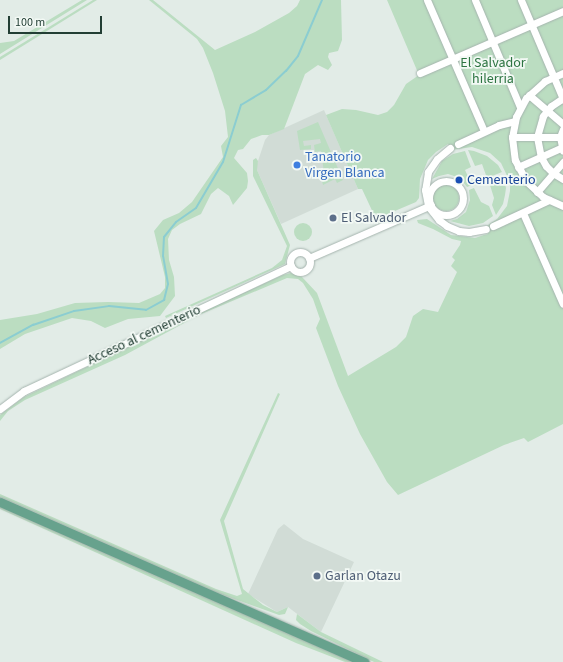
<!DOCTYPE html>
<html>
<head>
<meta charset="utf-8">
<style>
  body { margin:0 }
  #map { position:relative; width:563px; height:662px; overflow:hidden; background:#e2ece7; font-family:"Source Sans 3",sans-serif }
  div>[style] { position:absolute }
  .built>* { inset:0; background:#d1dcd6 }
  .green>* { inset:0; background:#bbddc1 }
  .round { border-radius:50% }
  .stream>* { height:2px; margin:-1px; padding:0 1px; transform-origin:1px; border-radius:1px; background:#8bcdd1 }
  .roads { filter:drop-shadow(0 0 1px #a5b4ae) drop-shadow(0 0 1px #a5b4ae) }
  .minor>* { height:7px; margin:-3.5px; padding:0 3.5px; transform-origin:3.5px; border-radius:3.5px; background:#fff }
  .minor>.ring { margin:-3.5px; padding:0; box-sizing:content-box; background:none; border:7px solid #fff; border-radius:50% }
  .major>* { height:9px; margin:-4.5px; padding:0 4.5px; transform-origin:4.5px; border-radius:4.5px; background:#67a28d }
  .dots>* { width:11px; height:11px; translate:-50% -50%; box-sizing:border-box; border:2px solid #f3f9f5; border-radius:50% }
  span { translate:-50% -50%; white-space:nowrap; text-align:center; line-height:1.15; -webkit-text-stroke:3.5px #f3f9f5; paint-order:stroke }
  .park-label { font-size:14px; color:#2c7441 }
  .shop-label { font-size:14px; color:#366cbe }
  .left { translate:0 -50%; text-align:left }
  .transit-label { font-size:14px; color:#164399 }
  .service-label { font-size:14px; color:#4e5e75 }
  .street-label { font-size:14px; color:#223e34 }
  .scale { position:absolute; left:8px; top:16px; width:94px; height:18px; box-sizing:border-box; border:2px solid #223e34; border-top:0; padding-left:5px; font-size:12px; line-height:14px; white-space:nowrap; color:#223e34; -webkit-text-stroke:3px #f3f9f5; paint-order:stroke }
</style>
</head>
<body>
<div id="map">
  <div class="built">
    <i style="clip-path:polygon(324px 110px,358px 189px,281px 224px,257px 170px,257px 164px,265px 140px,269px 135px)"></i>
    <i style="clip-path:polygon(284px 524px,303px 539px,354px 562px,321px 632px,288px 607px,277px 612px,248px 594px,278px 529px)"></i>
  </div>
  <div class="green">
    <i style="clip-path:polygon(82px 0,87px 0,0 54px,0 43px,14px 41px)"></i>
    <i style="clip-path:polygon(93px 0,97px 0,0 60px,0 57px)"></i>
    <i style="clip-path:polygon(149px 0,153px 0,215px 50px,255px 32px,289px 13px,297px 6px,300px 0,341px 0,342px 40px,338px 51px,329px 53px,328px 57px,332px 65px,328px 70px,318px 65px,305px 74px,284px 129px,269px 135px,262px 135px,251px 139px,243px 149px,238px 150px,234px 158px,247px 173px,248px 181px,247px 188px,233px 205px,229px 196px,218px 188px,211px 194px,201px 214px,180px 224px,172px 230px,168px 239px,169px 260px,174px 277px,175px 296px,160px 316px,128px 319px,105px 328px,91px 321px,72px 318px,25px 334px,0 349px,0 320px,37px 314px,75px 303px,108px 302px,139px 303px,160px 294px,165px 288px,165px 277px,154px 231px,163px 220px,179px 213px,192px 202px,223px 157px,221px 146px,228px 137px,225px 111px,213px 73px,203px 48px,197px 39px)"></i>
    <i style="clip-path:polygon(387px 0,563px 0,563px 424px,528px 442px,524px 438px,504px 445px,398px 495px,387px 482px,360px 434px,338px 386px,316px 328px,320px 319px,313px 299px,303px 283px,298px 279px,287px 278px,199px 315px,125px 355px,25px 400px,8px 411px,0 421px,0 415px,24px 397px,204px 311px,283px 275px,291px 273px,302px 277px,317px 293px,348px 376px,396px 347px,406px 337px,413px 316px,423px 309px,438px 312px,457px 272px,451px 266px,455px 260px,452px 257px,460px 245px,461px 241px,452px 239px,433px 229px,418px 223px,417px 220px,427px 219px,451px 235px,475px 238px,484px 235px,488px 234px,485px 227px,497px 219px,507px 206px,510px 191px,510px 182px,501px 163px,490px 153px,472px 147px,451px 150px,448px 144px,436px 152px,428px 160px,420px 179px,419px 198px,416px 202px,376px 219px,362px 189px,358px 189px,326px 115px,342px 109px,356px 110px,378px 115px,387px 112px,394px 105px,406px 84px,419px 75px)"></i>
    <i style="clip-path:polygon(318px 122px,343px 180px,337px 183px,335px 179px,323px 185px,322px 181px,325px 179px,321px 151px,315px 152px,314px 145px,321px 143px,320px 139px,303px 141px,304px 146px,311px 145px,311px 149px,300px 150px,297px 131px)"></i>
    <i style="clip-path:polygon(468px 150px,474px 151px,487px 156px,498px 165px,502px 172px,487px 178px,482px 164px,475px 166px)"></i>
    <i style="clip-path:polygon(465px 151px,471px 167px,465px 170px,472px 185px,467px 187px,460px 178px,448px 174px,439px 176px,432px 179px,442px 161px,453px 154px)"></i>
    <i style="clip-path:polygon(256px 158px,258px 161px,257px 170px,290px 245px,285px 264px,166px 318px,165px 316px,272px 268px,282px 260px,287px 246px,253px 176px,253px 160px)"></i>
    <i style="clip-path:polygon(503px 176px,506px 188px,505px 195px,503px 204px,496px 215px,492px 205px,494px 198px,489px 182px)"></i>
    <i class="round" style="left:433px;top:185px;width:26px;height:26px"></i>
    <i style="clip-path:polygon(474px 188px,481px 202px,489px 206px,493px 216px,483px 223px,469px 226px,450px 221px,457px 219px,466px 212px,470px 200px,469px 190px)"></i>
    <i class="round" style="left:294px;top:223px;width:18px;height:18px"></i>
    <i style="clip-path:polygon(278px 393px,280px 394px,224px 521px,243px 589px,263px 605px,277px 612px,288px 607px,285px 614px,279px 615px,218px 593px,0 497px,0 494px,216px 589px,237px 596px,242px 594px,220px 520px)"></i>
    <i style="clip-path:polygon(0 506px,353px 662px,345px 662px,296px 643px,0 509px)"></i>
    <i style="clip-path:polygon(297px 614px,321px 632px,383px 662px,374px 662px,311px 631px,300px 624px,296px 620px)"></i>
  </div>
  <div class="stream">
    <i style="left:0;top:343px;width:38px;rotate:-29deg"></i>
    <i style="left:33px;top:325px;width:43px;rotate:-18.9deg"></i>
    <i style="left:74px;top:311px;width:35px;rotate:-8deg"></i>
    <i style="left:109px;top:306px;width:37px;rotate:6deg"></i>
    <i style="left:146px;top:310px;width:21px;rotate:-29deg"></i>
    <i style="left:164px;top:300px;width:16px;rotate:-76deg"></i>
    <i style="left:168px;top:284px;width:28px;rotate:-100deg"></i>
    <i style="left:163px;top:256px;width:19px;rotate:-87deg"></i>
    <i style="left:164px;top:237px;width:19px;rotate:-51deg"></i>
    <i style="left:176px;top:222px;width:24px;rotate:-35deg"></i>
    <i style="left:196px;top:208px;width:53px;rotate:-59.6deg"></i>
    <i style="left:223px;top:162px;width:60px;rotate:-72.5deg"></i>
    <i style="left:241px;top:105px;width:29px;rotate:-31deg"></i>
    <i style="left:266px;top:90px;width:28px;rotate:-44deg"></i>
    <i style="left:286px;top:71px;width:19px;rotate:-51deg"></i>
    <i style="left:298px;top:56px;width:61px;rotate:-66.8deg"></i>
  </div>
  <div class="roads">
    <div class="minor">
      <i style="left:427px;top:0;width:143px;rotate:66.5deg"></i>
      <i style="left:475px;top:0;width:116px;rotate:67.2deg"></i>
      <i style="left:521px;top:0;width:108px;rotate:67deg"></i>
      <i style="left:420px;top:73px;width:156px;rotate:-23.4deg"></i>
      <i style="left:563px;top:73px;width:20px;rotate:156deg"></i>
      <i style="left:545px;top:81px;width:25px;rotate:138deg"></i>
      <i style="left:526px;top:98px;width:21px;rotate:118deg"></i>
      <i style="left:516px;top:117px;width:20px;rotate:101deg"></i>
      <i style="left:512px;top:137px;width:23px;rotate:83deg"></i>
      <i style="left:515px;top:160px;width:24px;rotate:62deg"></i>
      <i style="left:526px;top:181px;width:23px;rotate:43deg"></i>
      <i style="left:543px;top:197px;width:22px;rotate:24deg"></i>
      <i style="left:529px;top:95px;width:45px;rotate:40.5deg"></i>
      <i style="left:563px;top:98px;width:14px;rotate:146deg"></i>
      <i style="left:551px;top:106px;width:13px;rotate:129deg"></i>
      <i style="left:543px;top:116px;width:22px;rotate:106deg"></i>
      <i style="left:537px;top:137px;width:20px;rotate:79deg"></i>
      <i style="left:541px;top:157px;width:10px;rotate:61deg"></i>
      <i style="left:546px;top:166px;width:10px;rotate:45deg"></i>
      <i style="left:553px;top:173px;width:12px;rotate:31deg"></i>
      <i style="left:563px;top:129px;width:9px;rotate:111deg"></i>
      <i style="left:560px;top:137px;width:14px;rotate:78deg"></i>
      <i style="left:512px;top:137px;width:48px"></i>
      <i style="left:458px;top:144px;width:45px;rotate:-24.9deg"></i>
      <i style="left:499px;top:125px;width:16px;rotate:-14deg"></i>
      <i style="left:450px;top:148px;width:17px;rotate:140deg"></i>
      <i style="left:437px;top:159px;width:16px;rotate:125deg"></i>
      <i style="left:428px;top:172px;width:18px;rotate:99deg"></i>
      <i style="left:425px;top:190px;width:16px;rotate:79deg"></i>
      <i style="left:428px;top:206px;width:18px;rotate:52deg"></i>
      <i style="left:439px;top:220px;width:10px;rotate:37deg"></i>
      <i style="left:447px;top:226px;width:13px;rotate:23deg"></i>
      <i style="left:459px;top:231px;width:10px;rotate:6deg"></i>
      <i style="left:469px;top:232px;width:17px;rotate:-10deg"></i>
      <i style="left:518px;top:167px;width:49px;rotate:-24deg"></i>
      <i class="ring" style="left:429px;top:181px;width:27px;height:27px"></i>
      <i style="left:537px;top:192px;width:40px;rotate:-49deg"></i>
      <i style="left:523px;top:213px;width:99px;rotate:66.3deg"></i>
      <i style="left:493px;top:226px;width:62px;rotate:-24.9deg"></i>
      <i class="ring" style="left:290px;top:252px;width:13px;height:13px"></i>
      <i style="left:309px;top:258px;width:133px;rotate:-23.5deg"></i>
      <i style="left:0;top:409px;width:30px;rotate:-37deg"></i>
      <i style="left:24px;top:391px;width:295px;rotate:-25.1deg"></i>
    </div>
    <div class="major">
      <i style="left:0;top:502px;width:398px;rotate:23.7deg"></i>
    </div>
  </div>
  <div class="dots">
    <i style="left:297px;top:165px;background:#3f7fe0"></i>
    <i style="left:459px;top:180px;background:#1a4fb4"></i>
    <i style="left:333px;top:218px;background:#5c6f8a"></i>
    <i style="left:317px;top:576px;background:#5c6f8a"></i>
  </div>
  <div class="park-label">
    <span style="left:493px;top:71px">El Salvador<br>hilerria</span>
  </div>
  <div class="shop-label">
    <span class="left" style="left:305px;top:165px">Tanatorio<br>Virgen Blanca</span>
  </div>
  <div class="transit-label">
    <span class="left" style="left:467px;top:180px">Cementerio</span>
  </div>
  <div class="service-label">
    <span class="left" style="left:341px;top:218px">El Salvador</span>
    <span class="left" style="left:325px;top:576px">Garlan Otazu</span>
  </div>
  <div class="street-label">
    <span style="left:144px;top:335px;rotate:-25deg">Acceso al cementerio</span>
  </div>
  <div class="scale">100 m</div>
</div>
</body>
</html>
